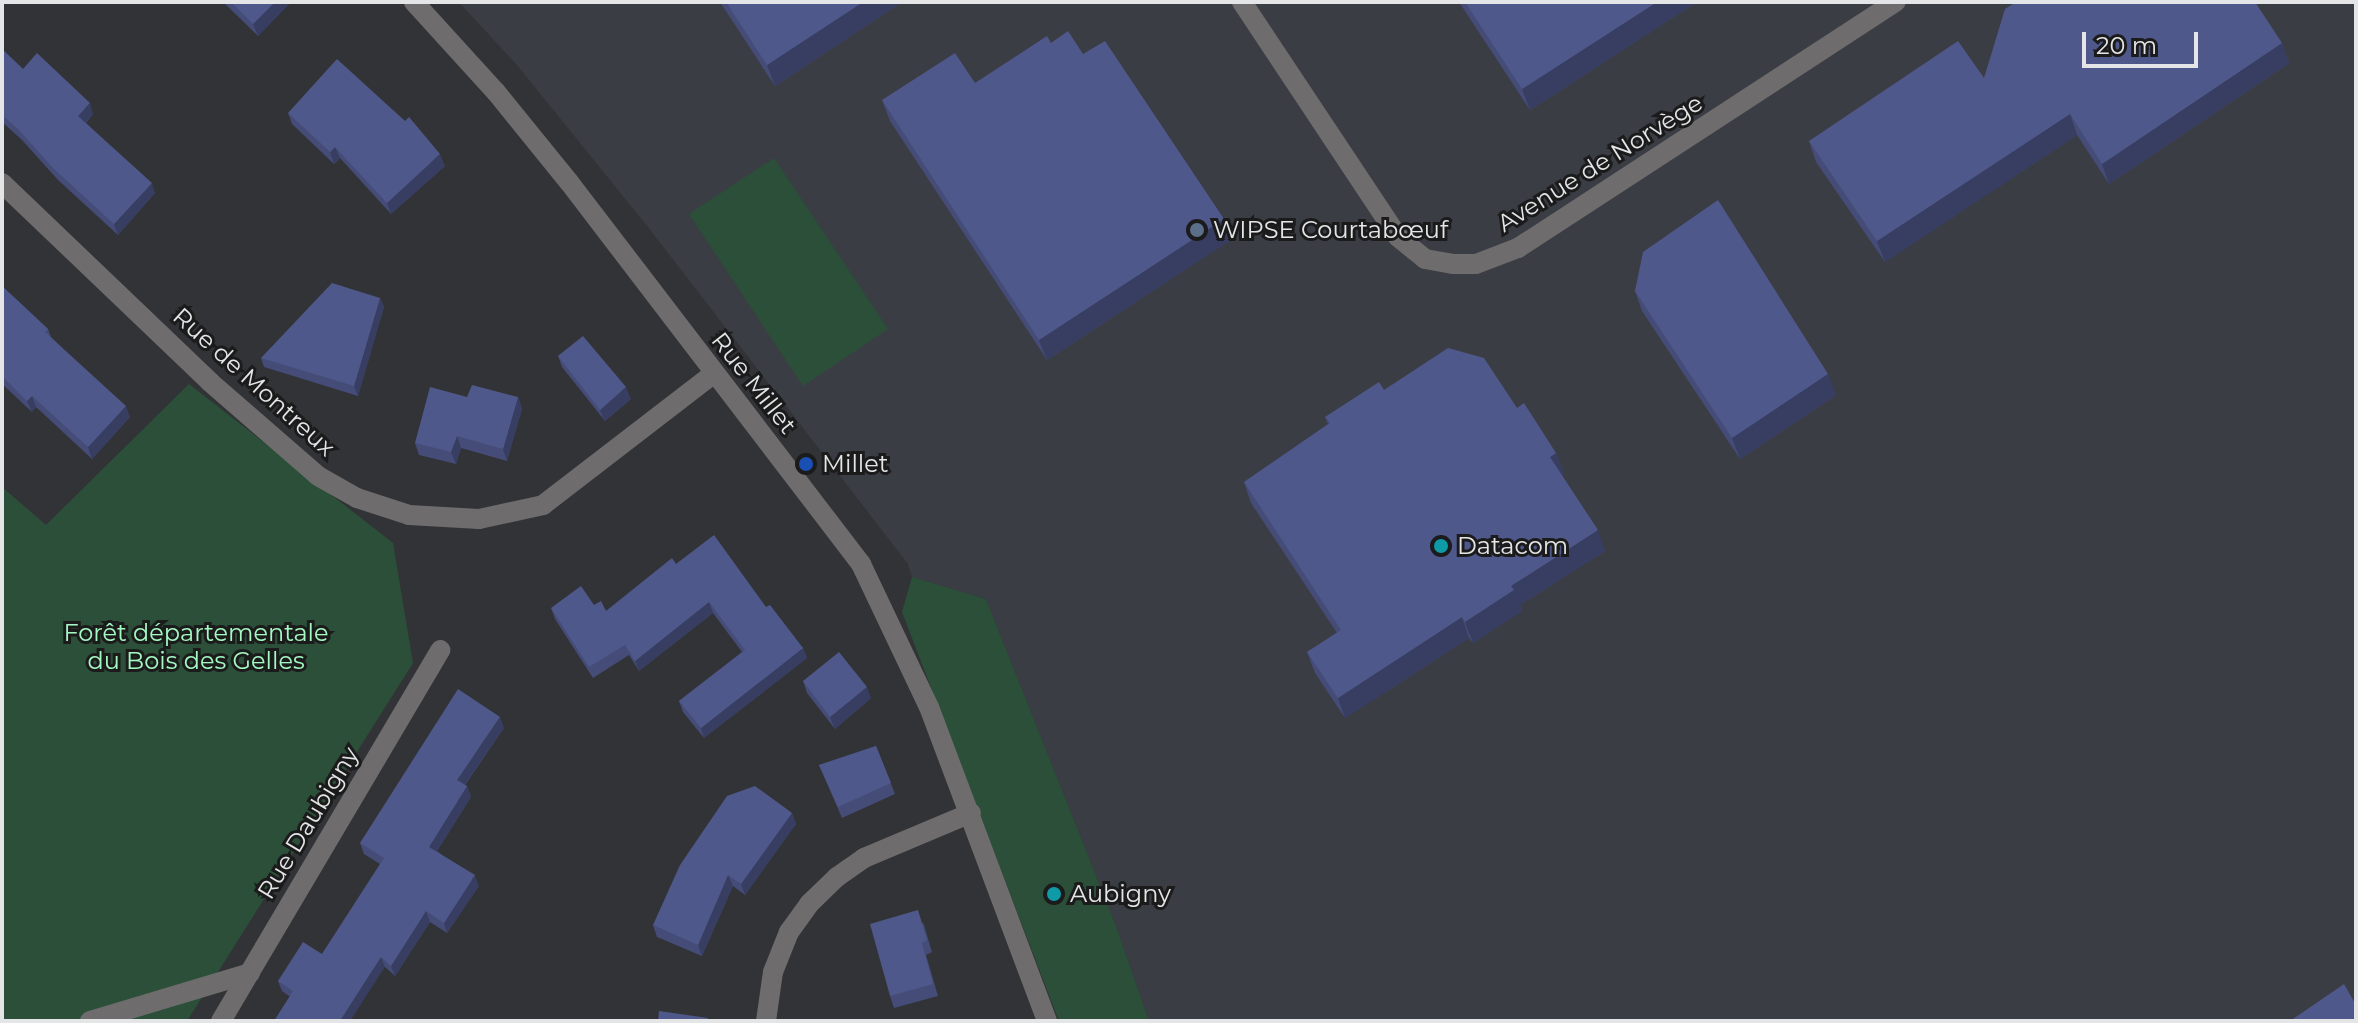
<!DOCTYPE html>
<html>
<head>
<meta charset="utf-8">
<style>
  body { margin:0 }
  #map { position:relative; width:2358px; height:1023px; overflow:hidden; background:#323336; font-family:Montserrat,sans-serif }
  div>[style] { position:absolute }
  .built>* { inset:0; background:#3b3d45 }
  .green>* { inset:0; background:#2c4f39 }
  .street>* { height:20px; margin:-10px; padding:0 10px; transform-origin:10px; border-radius:10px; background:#6e6c6d }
  .wall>* { inset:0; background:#444c77 }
  .shaded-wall>* { inset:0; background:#373e61 }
  .building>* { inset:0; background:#4f588a }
  .dots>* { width:22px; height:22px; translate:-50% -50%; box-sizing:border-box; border:4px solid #1b1b1c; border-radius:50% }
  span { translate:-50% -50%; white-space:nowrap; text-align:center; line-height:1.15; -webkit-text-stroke:6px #1b1b1c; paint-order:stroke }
  .street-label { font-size:24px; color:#e4e5e7 }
  .poi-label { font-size:24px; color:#e4e5e7 }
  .left { translate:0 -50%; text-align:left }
  .park-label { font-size:24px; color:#a4f8c2 }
  .frame { position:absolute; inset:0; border:4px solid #e4e5e7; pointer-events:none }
  .scale { position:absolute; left:2082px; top:32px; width:116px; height:36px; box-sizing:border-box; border:4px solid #e4e5e7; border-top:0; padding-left:10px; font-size:24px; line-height:28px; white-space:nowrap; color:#e4e5e7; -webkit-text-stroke:6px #1b1b1c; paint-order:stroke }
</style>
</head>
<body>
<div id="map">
  <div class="built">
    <i style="clip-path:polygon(459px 2px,2356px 2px,2356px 1021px,1149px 1021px,1115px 923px,986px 599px,912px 577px,908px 564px,648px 227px,517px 65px)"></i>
  </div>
  <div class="green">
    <i style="clip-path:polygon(774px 158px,888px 329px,803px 386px,689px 214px)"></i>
    <i style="clip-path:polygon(189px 384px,393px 543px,413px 663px,187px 1021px,2px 1021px,2px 487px,46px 525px)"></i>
    <i style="clip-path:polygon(912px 577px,986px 599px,1115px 923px,1149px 1021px,1059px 1021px,902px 612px)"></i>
  </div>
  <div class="street">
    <i style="left:414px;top:2px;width:122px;rotate:47.7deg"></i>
    <i style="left:496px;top:92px;width:116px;rotate:51deg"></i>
    <i style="left:569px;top:182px;width:481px;rotate:52.6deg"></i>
    <i style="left:861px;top:564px;width:158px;rotate:64.6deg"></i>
    <i style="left:929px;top:707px;width:335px;rotate:69.4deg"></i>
    <i style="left:1242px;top:2px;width:282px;rotate:56.4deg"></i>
    <i style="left:1398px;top:237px;width:35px;rotate:39deg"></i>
    <i style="left:1425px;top:259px;width:28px;rotate:10deg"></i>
    <i style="left:1453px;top:264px;width:23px"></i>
    <i style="left:1476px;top:264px;width:45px;rotate:-20.9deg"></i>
    <i style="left:1518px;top:248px;width:451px;rotate:-33.1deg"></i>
    <i style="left:2px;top:183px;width:288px;rotate:43.7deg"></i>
    <i style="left:210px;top:382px;width:143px;rotate:41deg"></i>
    <i style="left:318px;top:476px;width:45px;rotate:29.4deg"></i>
    <i style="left:357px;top:498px;width:55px;rotate:18.1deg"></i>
    <i style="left:409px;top:515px;width:70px;rotate:3.3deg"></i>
    <i style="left:479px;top:519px;width:66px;rotate:-12.3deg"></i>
    <i style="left:543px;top:505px;width:215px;rotate:-37.6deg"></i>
    <i style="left:90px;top:1021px;width:167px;rotate:-16.7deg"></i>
    <i style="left:221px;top:1021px;width:431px;rotate:-59.4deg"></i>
    <i style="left:766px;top:1021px;width:49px;rotate:-81.9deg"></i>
    <i style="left:773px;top:972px;width:43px;rotate:-68.2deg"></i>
    <i style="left:789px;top:932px;width:34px;rotate:-54deg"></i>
    <i style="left:809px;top:904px;width:39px;rotate:-44deg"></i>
    <i style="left:837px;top:877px;width:33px;rotate:-35deg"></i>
    <i style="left:864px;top:858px;width:116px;rotate:-22.8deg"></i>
  </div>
  <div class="wall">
    <i style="clip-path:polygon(223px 2px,291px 2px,258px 36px)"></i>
    <i style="clip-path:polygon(720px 2px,902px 2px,775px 86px)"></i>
    <i style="clip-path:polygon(1459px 2px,1697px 2px,1530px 110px)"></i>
    <i style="clip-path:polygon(1051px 43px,1083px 54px,1224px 219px,1232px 239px,1047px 360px,890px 121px,882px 100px,975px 83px)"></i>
    <i style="clip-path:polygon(2282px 43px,2289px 63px,2109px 184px,2077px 135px,1885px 262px,1816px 162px,1809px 141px,1984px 78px)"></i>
    <i style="clip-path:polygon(2px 49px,23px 69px,93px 114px,86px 123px,155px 193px,118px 235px,58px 180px,22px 140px,2px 122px)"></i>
    <i style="clip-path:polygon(288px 113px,445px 166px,391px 214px,340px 158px,334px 164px,292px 124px)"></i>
    <i style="clip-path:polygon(2px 286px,48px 329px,51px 337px,130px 417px,92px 459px,36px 407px,32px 412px,2px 384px)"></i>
    <i style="clip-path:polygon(1635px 291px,1836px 395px,1740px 459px,1642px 311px)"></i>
    <i style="clip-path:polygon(380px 298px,384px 307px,358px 396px,264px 367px,261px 358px)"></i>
    <i style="clip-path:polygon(558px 356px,631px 399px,605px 421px,562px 367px)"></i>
    <i style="clip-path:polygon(1384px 390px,1517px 408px,1556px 453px,1564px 474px,1562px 475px,1605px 551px,1520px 605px,1522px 611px,1473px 643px,1469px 638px,1345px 718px,1315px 673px,1307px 652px,1337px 633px,1251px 503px,1244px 482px,1328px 424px,1325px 417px)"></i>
    <i style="clip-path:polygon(467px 397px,518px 397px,522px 409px,507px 461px,461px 448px,456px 464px,419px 455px,415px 443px)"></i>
    <i style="clip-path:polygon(676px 564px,766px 607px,803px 648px,807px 658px,704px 738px,683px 712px,679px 701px,742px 652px,713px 613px,639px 671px,629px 655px,593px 678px,555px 619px,551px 608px,594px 605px,606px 611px)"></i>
    <i style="clip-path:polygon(803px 681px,871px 698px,835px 729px,807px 693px)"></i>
    <i style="clip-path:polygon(504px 728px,465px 785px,467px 786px,471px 797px,437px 851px,479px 886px,447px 933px,430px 922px,395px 976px,385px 967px,289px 996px,282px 991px,278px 981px,322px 954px,380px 864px,364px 854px,360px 843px)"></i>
    <i style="clip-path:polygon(876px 746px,895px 794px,842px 818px,819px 765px)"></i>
    <i style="clip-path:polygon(792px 813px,796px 824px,745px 895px,733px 886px,702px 956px,657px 937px,653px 925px)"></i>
    <i style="clip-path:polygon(923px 922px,932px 952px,926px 955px,938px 996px,894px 1008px,890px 996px)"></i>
  </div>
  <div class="shaded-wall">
    <i style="clip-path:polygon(275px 2px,291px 2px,258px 36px,253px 24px)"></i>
    <i style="clip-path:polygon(863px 2px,902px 2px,775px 86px,767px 65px)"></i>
    <i style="clip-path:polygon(1657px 2px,1697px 2px,1530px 110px,1522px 89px)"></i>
    <i style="clip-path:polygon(2282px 43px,2289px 63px,2109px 184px,2102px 164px)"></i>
    <i style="clip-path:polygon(90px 103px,93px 114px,82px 127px,78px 116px)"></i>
    <i style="clip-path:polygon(2070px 114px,2077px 135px,1885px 262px,1877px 241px)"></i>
    <i style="clip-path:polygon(335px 147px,340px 158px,334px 164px,330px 152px)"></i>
    <i style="clip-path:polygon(440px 154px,445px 166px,391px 214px,387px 203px)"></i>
    <i style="clip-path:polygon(152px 183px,155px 193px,118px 235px,114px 224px)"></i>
    <i style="clip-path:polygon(1224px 219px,1232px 239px,1047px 360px,1039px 340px)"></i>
    <i style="clip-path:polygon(380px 298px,384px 307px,358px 396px,354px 386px)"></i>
    <i style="clip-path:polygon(1828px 374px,1836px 395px,1740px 459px,1732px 438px)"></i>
    <i style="clip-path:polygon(626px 387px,631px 399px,605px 421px,600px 410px)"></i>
    <i style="clip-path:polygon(32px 396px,36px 407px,32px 412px,27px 401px)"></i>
    <i style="clip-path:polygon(518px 397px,522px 409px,507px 461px,503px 449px)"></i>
    <i style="clip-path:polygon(126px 406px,130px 417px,92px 459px,88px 447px)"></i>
    <i style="clip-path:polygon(457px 436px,461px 448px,456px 464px,451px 452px)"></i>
    <i style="clip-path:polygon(1556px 453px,1564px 474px,1558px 478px,1550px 457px)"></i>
    <i style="clip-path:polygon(1598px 530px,1605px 551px,1520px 605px,1522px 611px,1473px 643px,1465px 622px,1511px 586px)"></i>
    <i style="clip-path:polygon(709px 602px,713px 613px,639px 671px,635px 661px)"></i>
    <i style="clip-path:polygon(1462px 617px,1469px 638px,1345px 718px,1338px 698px)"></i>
    <i style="clip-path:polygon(803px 648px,807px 658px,704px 738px,701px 728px)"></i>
    <i style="clip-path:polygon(867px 687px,871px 698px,835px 729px,830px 717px)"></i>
    <i style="clip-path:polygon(500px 717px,504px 728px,460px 791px,457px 780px)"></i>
    <i style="clip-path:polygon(467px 786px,471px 797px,433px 857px,429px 847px)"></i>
    <i style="clip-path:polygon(792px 813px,796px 824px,745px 895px,741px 884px)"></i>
    <i style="clip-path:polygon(475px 875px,479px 886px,447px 933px,444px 923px)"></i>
    <i style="clip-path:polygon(728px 875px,733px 886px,702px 956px,698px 945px)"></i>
    <i style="clip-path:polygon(426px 911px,430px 922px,395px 976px,391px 966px)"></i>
    <i style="clip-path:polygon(381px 957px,385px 967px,350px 1021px,340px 1021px)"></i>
  </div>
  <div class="building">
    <i style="clip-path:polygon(231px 2px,275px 2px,253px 24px)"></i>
    <i style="clip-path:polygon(726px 2px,863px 2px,767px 65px)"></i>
    <i style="clip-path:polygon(1465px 2px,1657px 2px,1522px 89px)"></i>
    <i style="clip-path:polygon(2016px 2px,2255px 2px,2282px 43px,2102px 164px,2070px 114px,1877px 241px,1809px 141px,1958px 41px,1984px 78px,2005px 9px)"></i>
    <i style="clip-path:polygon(1068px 31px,1083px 54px,1105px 41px,1224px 219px,1039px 340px,882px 100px,955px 53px,975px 83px,1047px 36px,1051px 43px)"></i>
    <i style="clip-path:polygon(2px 49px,23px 69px,37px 53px,90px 103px,78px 116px,152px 183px,114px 224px,54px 169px,18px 129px,2px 115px)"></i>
    <i style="clip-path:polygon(337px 59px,405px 121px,409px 117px,440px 154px,387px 203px,335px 147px,330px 152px,288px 113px)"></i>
    <i style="clip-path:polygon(1718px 200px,1828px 374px,1732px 438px,1635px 291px,1643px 252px)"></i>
    <i style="clip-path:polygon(332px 283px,380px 298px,354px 386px,261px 358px)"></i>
    <i style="clip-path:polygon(2px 286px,48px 329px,45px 332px,126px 406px,88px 447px,32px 396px,27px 401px,2px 376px)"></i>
    <i style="clip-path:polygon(583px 336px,626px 387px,600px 410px,558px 356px)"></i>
    <i style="clip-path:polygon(1448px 348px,1484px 358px,1517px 408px,1524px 403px,1556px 453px,1550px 457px,1598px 530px,1511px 586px,1514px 590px,1465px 622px,1462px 617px,1338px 698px,1307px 652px,1341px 630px,1244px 482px,1330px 423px,1325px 417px,1379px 382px,1384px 390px)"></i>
    <i style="clip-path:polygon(472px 385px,518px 397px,503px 449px,457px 436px,451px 452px,415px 443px,430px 387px,467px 397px)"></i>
    <i style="clip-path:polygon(714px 535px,766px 607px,770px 605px,803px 648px,701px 728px,679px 701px,745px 650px,709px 602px,635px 661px,625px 645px,589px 667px,551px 608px,581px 586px,594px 605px,601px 601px,606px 611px,672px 558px,676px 564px)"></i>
    <i style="clip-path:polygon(839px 652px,867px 687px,830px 717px,803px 681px)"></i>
    <i style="clip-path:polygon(458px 689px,500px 717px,457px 780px,467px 786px,429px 847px,475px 875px,444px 923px,426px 911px,391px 966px,381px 957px,340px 1021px,274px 1021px,293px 991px,278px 981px,303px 942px,322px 954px,384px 858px,360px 843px)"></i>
    <i style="clip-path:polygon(876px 746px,891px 783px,838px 807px,819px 765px)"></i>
    <i style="clip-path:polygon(755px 786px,792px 813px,741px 884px,728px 875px,698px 945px,653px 925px,680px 865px,727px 796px)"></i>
    <i style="clip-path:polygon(918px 910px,927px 940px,922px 943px,933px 984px,890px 996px,870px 924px)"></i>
    <i style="clip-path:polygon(2344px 984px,2356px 1005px,2356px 1021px,2290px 1021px)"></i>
    <i style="clip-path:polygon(659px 1011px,708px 1018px,707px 1021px,658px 1021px)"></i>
  </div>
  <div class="dots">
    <i style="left:1197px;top:230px;background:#5c6f8a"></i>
    <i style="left:806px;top:464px;background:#1a4fb4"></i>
    <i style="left:1441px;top:546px;background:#0f9aa8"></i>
    <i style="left:1054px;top:894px;background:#0f9aa8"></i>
  </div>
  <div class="street-label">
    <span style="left:1600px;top:163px;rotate:-32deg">Avenue de Norvège</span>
    <span style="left:254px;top:382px;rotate:42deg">Rue de Montreux</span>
    <span style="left:754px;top:383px;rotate:52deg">Rue Millet</span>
    <span style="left:308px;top:823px;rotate:-59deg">Rue Daubigny</span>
  </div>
  <div class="poi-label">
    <span class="left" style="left:1213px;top:230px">WIPSE Courtabœuf</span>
    <span class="left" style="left:822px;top:464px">Millet</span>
    <span class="left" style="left:1457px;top:546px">Datacom</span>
    <span class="left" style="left:1070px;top:894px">Aubigny</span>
  </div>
  <div class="park-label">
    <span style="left:196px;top:647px">Forêt départementale<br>du Bois des Gelles</span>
  </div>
  <div class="frame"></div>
  <div class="scale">20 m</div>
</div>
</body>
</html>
